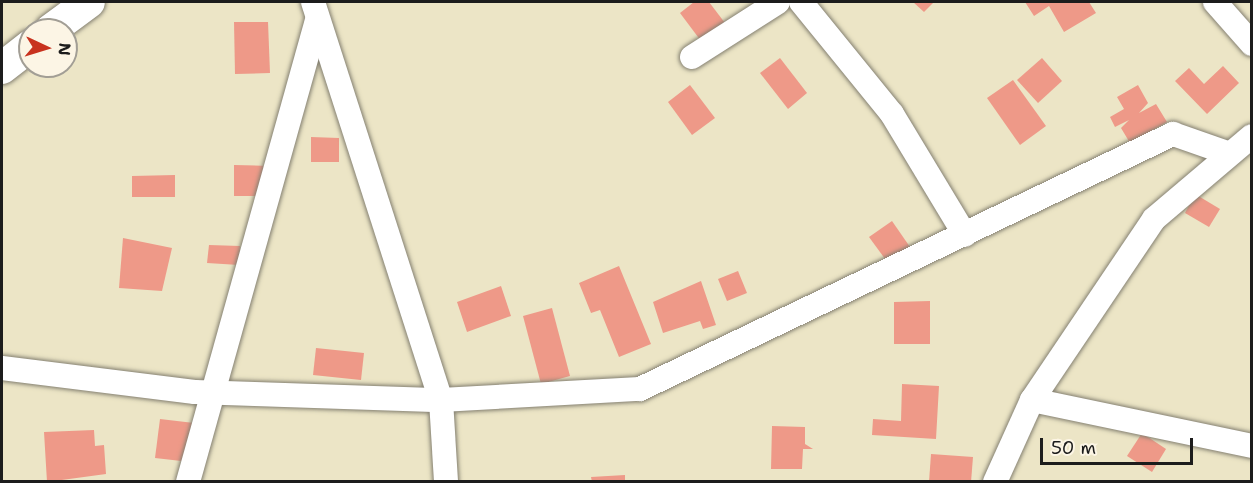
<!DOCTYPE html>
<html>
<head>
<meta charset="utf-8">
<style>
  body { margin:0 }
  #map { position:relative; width:1253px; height:483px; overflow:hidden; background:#ece5c6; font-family:"Shantell Sans",sans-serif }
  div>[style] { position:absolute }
  .building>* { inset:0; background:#e98 }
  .roads { filter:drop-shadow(0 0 2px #848071) drop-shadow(0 0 2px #848071) }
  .minor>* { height:24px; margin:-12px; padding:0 12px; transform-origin:12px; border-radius:12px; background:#fff }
  .major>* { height:32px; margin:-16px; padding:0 16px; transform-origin:16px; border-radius:16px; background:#fff }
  span { translate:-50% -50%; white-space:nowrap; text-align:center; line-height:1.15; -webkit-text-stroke:4.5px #fcf5e5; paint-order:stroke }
  .frame { position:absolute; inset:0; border:3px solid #1c1c1c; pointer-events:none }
  .north { position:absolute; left:18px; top:18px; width:60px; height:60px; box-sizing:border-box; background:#fcf5e5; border:2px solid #a29e95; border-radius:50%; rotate:94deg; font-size:16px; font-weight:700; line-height:24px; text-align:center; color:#1c1c1c }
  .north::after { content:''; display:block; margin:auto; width:21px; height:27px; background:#c8321e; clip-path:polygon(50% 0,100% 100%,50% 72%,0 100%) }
  .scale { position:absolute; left:1040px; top:438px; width:153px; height:27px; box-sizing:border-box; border:3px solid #1c1c1c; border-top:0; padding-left:8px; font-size:18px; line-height:21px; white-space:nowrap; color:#1c1c1c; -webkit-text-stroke:4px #fcf5e5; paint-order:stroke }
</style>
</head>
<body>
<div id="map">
  <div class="building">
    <i style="clip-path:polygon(694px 2px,709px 2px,725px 23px,701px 41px,680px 13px)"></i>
    <i style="clip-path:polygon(913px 2px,934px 2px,924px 12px)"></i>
    <i style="clip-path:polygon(1025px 2px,1089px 2px,1096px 13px,1064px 32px,1049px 6px,1034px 16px)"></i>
    <i style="clip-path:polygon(234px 22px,268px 22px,270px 73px,235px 74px)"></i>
    <i style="clip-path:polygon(780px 58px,807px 93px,788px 109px,760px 73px)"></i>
    <i style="clip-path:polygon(1042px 58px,1062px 81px,1038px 103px,1017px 80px)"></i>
    <i style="clip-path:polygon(1223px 66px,1239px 83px,1207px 114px,1175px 81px,1189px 68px,1204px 84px)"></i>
    <i style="clip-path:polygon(1013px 80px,1046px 126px,1020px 145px,987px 98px)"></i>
    <i style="clip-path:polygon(690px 85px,715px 118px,692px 135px,668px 102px)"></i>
    <i style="clip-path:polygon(1138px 85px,1148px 103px,1139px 113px,1156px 104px,1167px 122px,1130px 143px,1121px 128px,1129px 120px,1115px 127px,1110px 117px,1124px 109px,1117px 97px)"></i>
    <i style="clip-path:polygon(311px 137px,339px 138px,339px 162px,311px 162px)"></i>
    <i style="clip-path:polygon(234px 165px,270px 166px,261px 196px,234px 196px)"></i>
    <i style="clip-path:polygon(175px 175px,175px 197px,132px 197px,132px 176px)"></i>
    <i style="clip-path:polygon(1195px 194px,1220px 209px,1209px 227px,1185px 213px)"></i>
    <i style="clip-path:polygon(892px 221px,910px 247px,888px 263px,869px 237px)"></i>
    <i style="clip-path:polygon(123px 238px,172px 248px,162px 291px,119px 288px)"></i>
    <i style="clip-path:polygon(209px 245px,240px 246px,239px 265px,207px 263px)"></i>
    <i style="clip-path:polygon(619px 266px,651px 344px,619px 357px,600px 310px,591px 313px,579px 283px)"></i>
    <i style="clip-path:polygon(738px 271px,747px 293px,727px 301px,718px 279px)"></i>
    <i style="clip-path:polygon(701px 281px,716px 325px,703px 329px,700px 321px,663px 333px,653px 302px)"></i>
    <i style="clip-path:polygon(501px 286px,511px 316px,467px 332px,457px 302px)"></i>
    <i style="clip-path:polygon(930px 301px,930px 344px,894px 344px,894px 302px)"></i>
    <i style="clip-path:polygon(552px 308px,570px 376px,541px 384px,523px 316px)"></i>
    <i style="clip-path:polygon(316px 348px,364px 353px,361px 380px,313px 375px)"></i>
    <i style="clip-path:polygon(902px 384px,939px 386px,936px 439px,872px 435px,873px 419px,901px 421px)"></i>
    <i style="clip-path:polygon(160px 419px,194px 423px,190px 462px,155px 458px)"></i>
    <i style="clip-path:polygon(772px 426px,805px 427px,805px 444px,813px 449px,803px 449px,802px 469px,771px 469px)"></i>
    <i style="clip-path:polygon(94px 430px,95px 446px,104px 445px,106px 474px,47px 482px,44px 432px)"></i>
    <i style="clip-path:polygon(1142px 433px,1166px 449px,1152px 472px,1127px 456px)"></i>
    <i style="clip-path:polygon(931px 454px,973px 457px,971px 482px,929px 482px)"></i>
    <i style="clip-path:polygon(625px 475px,625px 482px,592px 482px,591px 477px)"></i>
  </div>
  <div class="roads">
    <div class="minor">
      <i style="left:313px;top:2px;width:418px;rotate:72.2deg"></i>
      <i style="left:441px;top:400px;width:82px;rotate:86.5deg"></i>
      <i style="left:801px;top:2px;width:144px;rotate:50.9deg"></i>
      <i style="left:892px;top:114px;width:141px;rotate:58.9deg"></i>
      <i style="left:1215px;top:2px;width:56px;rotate:48.6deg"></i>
      <i style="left:692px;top:57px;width:102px;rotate:-32.6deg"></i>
      <i style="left:2px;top:368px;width:194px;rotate:7.1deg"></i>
      <i style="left:195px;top:392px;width:246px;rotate:1.9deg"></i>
      <i style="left:441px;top:400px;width:199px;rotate:-3.2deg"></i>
      <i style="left:640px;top:389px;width:591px;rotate:-25.57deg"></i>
      <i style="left:1173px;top:134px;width:60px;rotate:19.3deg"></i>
      <i style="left:1032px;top:400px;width:225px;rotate:11.8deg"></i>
      <i style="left:188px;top:482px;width:480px;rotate:-74.4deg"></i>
      <i style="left:995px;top:482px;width:90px;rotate:-65.7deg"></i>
      <i style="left:1032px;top:400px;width:218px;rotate:-56deg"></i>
      <i style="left:1154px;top:219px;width:128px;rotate:-40.3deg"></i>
    </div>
    <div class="major">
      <i style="left:51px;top:30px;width:47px;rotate:-36.4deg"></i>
      <i style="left:2px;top:68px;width:36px;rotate:-38deg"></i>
    </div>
  </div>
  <div class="frame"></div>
  <div class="north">N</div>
  <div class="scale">50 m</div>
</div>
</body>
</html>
